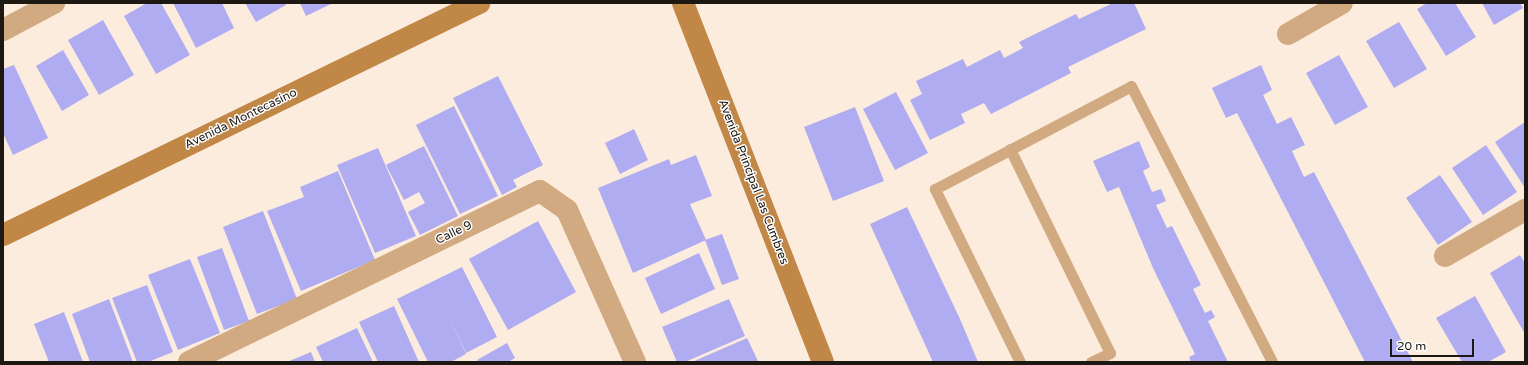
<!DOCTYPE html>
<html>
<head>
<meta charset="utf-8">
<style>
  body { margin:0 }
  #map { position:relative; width:1528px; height:365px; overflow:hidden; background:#fbecdd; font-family:"Varela Round",sans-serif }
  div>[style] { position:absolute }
  .building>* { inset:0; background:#b0acf2 }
  .lane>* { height:11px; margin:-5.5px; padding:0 5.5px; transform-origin:5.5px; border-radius:5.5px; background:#d2aa81 }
  .street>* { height:22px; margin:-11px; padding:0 11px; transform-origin:11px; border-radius:11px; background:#d2aa81 }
  .secondary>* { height:22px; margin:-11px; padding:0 11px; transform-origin:11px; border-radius:11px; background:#c18746 }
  span { translate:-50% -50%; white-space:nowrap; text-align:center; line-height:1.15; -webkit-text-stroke:3px #fff; paint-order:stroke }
  .street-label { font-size:12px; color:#1d1812 }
  .frame { position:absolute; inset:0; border:4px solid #1d1812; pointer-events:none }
  .scale { position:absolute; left:1390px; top:339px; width:84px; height:18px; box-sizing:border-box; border:2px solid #1d1812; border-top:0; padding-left:5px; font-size:12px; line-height:14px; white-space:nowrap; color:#1d1812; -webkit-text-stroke:3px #fff; paint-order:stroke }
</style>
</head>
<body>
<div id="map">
  <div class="building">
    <i style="clip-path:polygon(147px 3px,161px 3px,190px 55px,156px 74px,124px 16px)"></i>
    <i style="clip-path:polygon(173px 3px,222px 3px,234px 28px,196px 48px)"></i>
    <i style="clip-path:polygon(245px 3px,284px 3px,286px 5px,256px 22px)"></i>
    <i style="clip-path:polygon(300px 3px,330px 3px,331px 4px,306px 16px)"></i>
    <i style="clip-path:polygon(1113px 3px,1134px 3px,1146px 29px,1068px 67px,1071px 73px,991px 114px,984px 103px,961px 114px,965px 123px,930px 140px,910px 100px,922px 94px,916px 81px,963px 59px,967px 67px,1000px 50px,1004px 58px,1023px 48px,1019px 42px,1076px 14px,1079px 19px)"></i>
    <i style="clip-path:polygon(1427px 3px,1455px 3px,1476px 37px,1446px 56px,1417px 9px)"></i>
    <i style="clip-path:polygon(1482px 3px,1520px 3px,1523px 8px,1494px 25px)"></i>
    <i style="clip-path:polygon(103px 20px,134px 75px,99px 95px,68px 40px)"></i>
    <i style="clip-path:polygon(1399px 22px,1427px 69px,1394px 88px,1366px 41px)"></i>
    <i style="clip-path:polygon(63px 50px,89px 95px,62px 111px,36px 66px)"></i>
    <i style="clip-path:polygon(1339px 55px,1368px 107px,1335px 125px,1306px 73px)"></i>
    <i style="clip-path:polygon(14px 65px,48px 138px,13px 155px,3px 133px,3px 69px)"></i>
    <i style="clip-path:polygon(1261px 65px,1272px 90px,1263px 95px,1277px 124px,1291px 117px,1305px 145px,1292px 151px,1304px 177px,1314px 172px,1413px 362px,1365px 362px,1237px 113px,1226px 118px,1212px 88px)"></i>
    <i style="clip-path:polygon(498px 76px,543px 165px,513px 180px,517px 187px,502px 195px,453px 98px)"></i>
    <i style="clip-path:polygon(896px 92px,928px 153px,895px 170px,863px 109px)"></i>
    <i style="clip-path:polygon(454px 106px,498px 196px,460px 214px,416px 125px)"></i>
    <i style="clip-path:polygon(855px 107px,884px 181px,833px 201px,804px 127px)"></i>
    <i style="clip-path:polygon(1525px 122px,1525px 188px,1495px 142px)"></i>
    <i style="clip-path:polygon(634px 129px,648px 160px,620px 174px,605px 143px)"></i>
    <i style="clip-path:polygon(1139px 141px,1150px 167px,1143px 171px,1152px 192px,1161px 189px,1166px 201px,1156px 205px,1167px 228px,1172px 226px,1201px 285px,1193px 289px,1205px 313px,1211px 310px,1215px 317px,1208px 321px,1228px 362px,1191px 362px,1189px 357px,1195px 354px,1153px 268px,1119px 187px,1107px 192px,1093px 161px)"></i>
    <i style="clip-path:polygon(1486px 145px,1517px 192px,1483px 215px,1452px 168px)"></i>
    <i style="clip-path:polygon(424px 146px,458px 216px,420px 235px,408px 212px,425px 203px,419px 192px,404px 200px,386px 165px)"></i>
    <i style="clip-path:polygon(378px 148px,416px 236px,375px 253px,337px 165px)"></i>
    <i style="clip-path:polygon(696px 155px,712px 196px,690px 204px,706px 240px,633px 273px,598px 188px,669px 159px,671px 165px)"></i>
    <i style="clip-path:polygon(338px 171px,375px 260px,301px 291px,267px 211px,304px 197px,300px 187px)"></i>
    <i style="clip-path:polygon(1440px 175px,1472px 222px,1438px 245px,1406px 198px)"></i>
    <i style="clip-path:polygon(907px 207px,960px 319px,978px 362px,933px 362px,870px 224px)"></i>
    <i style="clip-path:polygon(263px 211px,297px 299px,257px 314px,223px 227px)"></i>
    <i style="clip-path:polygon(538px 221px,576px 292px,508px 330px,469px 259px)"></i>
    <i style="clip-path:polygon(722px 234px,739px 279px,722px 285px,705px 240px)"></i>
    <i style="clip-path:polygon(222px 248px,249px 321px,224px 330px,197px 257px)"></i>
    <i style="clip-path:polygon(699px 253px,715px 289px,661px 314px,645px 278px)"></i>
    <i style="clip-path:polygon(1520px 255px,1525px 263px,1525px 334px,1490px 273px)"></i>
    <i style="clip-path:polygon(190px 259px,220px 333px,178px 350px,148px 275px)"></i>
    <i style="clip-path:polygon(462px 267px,497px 337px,466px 353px,447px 313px,466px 354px,451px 362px,428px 362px,397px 299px)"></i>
    <i style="clip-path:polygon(147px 285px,173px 352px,148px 362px,137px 362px,112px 298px)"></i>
    <i style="clip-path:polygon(1475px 296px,1506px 352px,1488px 362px,1462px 362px,1436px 318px)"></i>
    <i style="clip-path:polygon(109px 299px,133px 362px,90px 362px,72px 314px)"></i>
    <i style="clip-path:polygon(729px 299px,745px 336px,685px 362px,677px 362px,662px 327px)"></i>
    <i style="clip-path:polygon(394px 306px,419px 362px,378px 362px,359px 322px)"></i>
    <i style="clip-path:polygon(64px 312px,83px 362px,49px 362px,34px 324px)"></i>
    <i style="clip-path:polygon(357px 328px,373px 362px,323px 362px,316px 347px)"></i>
    <i style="clip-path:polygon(747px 338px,758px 361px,756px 362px,692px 362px)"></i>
    <i style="clip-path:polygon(507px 343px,515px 358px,508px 362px,479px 362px,477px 360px)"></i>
    <i style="clip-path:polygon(311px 352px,315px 362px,287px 362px)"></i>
  </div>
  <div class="lane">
    <i style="left:1010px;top:149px;width:227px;rotate:63.9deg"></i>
    <i style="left:1110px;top:353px;width:21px;rotate:155deg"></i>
    <i style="left:1020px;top:362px;width:193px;rotate:-116.2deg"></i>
    <i style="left:935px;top:189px;width:221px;rotate:-27.7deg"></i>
    <i style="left:1131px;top:86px;width:310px;rotate:62.9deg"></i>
  </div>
  <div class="street">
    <i style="left:3px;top:30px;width:58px;rotate:-27.9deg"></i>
    <i style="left:1288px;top:34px;width:62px;rotate:-29.9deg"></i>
    <i style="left:1445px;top:256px;width:92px;rotate:-29.9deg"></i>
    <i style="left:189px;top:362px;width:390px;rotate:-26deg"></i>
    <i style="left:540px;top:191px;width:33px;rotate:35deg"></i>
    <i style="left:567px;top:210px;width:167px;rotate:65.9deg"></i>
  </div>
  <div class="secondary">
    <i style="left:683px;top:3px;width:385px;rotate:68.7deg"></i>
    <i style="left:3px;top:235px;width:530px;rotate:-25.98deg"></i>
  </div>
  <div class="street-label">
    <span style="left:241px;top:119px;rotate:-26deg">Avenida Montecasino</span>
    <span style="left:753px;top:182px;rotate:69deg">Avenida Principal Las Cumbres</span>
    <span style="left:454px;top:233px;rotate:-26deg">Calle 9</span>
  </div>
  <div class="frame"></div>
  <div class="scale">20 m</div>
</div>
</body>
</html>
